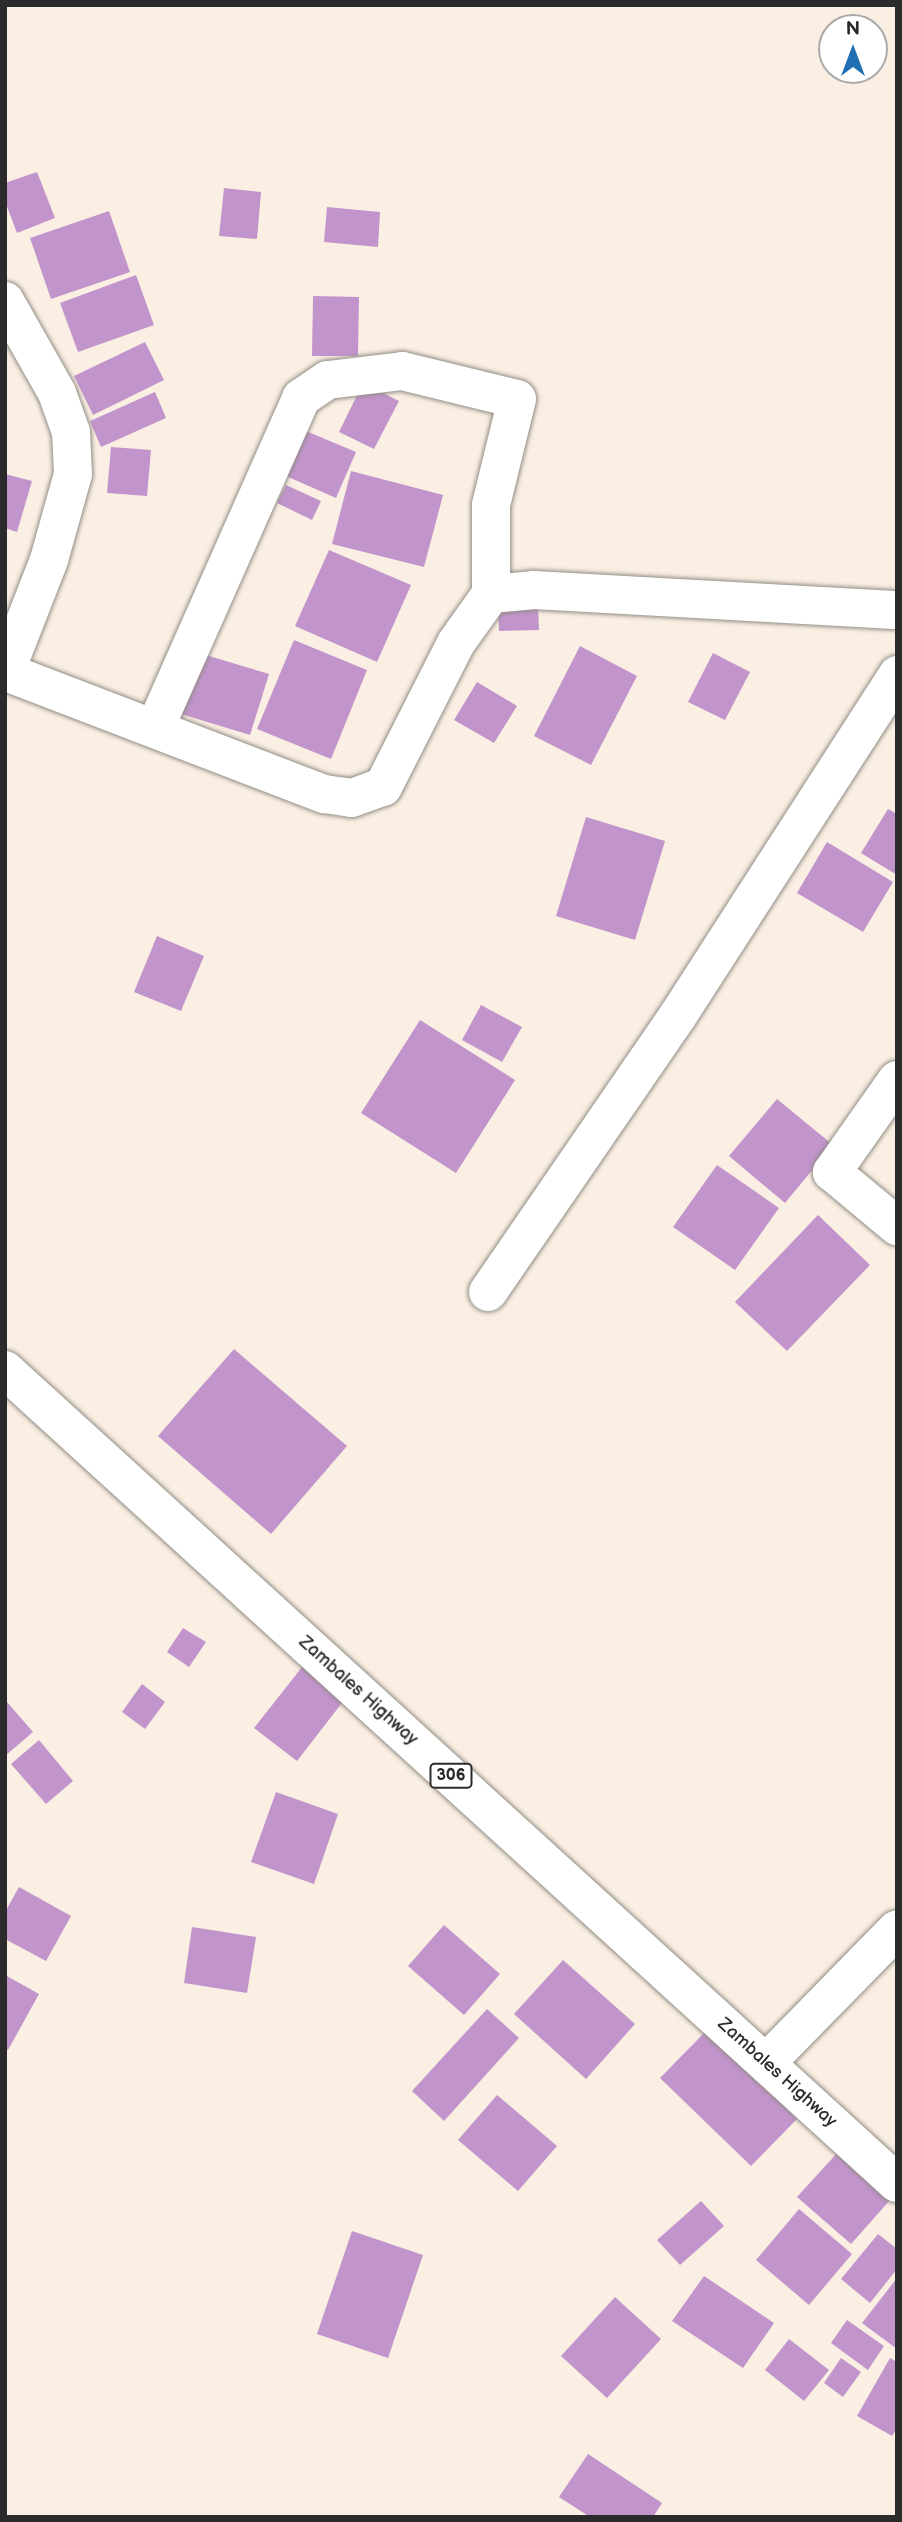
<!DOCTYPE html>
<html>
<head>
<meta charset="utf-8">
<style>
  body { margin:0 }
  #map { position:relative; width:902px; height:2522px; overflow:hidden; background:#faefe2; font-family:"Balsamiq Sans",sans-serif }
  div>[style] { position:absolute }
  .building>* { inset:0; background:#c294cc }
  .roads { filter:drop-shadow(0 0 2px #928d86) drop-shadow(0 0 2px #928d86) }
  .street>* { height:38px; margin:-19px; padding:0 19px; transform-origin:19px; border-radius:19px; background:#fff }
  .secondary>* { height:38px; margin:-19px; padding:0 19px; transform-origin:19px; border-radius:19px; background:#fff }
  .primary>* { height:38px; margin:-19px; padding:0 19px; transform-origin:19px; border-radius:19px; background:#fff }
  span { translate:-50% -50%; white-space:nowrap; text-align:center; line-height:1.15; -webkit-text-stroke:6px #fff; paint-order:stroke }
  .shield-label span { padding:2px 5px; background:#fff; border:2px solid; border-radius:5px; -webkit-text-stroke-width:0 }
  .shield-label { font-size:16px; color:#2b2b2b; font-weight:700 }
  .street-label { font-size:18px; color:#2b2b2b }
  .frame { position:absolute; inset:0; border:7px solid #2b2b2b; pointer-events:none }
  .north { position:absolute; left:818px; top:14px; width:70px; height:70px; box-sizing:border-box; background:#fff; border:2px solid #aaa; border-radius:50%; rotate:0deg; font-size:19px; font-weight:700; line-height:28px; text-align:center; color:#2b2b2b }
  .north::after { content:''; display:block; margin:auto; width:24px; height:32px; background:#1f6fb2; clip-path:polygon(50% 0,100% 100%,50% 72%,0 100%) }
</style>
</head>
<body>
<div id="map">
  <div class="building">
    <i style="clip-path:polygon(37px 172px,55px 218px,17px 233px,5px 201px,5px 183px)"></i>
    <i style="clip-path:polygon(224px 188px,261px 192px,257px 239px,219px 236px)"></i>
    <i style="clip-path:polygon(327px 207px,380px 212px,378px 247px,324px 242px)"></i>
    <i style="clip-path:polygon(109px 211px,130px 272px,51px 299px,30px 238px)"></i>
    <i style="clip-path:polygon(136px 275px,154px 325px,78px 352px,60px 303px)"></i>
    <i style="clip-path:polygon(313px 296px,359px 297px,358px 356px,312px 356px)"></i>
    <i style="clip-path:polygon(145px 342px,164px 380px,93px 415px,74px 376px)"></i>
    <i style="clip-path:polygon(363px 383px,399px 401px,374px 449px,339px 432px)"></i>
    <i style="clip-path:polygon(155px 392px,166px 418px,101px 447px,90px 421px)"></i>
    <i style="clip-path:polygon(306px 431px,356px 452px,336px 498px,286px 476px)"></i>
    <i style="clip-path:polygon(111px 447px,151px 450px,147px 496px,107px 493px)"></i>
    <i style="clip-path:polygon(351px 471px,443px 495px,424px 567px,332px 544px)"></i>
    <i style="clip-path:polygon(5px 474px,32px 481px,17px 532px,5px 528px)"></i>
    <i style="clip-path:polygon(286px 485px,321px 501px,312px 520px,277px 503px)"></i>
    <i style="clip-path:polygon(329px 550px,411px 585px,377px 662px,295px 626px)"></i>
    <i style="clip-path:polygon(498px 607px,538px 607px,539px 630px,499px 631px)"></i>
    <i style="clip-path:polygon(294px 640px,367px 670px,331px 759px,257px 729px)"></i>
    <i style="clip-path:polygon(580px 646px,637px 676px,591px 765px,534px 736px)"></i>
    <i style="clip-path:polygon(199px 653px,269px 674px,250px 735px,181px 714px)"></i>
    <i style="clip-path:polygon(713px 653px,750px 672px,725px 720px,688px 702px)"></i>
    <i style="clip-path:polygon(477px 682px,517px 706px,494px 743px,454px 720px)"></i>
    <i style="clip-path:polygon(888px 809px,897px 814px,897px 875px,861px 853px)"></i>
    <i style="clip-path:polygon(586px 817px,665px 841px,635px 940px,556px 916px)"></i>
    <i style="clip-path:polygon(827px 842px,893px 882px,863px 932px,797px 893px)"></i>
    <i style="clip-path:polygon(157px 936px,204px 956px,181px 1011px,134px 992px)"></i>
    <i style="clip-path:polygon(481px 1005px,522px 1027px,502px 1062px,462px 1040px)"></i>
    <i style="clip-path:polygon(420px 1020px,515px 1080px,456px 1173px,361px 1113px)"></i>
    <i style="clip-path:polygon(777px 1099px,833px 1145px,785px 1203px,729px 1156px)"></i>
    <i style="clip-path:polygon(717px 1165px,779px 1208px,735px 1270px,673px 1227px)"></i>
    <i style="clip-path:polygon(818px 1215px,870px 1265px,787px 1351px,735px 1302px)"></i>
    <i style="clip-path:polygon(234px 1349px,347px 1446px,271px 1534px,158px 1436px)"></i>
    <i style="clip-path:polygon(183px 1628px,206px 1642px,189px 1667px,167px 1652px)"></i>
    <i style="clip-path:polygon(310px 1657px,352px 1690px,297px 1761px,254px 1728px)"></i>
    <i style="clip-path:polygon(142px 1684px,165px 1702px,145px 1729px,122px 1712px)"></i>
    <i style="clip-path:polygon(7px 1702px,33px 1732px,5px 1756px,5px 1703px)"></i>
    <i style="clip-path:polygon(39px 1740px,73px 1781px,46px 1804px,11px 1764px)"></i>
    <i style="clip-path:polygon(276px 1792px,338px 1814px,314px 1884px,251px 1862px)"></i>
    <i style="clip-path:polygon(19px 1887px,71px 1916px,46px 1961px,5px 1939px,5px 1912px)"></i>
    <i style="clip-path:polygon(444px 1925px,500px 1974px,464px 2015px,408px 1966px)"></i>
    <i style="clip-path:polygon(192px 1927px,256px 1937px,247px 1993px,184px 1983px)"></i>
    <i style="clip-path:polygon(563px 1960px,635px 2024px,586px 2079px,514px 2014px)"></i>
    <i style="clip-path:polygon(5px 1975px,39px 1994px,8px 2050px,5px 2049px)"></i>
    <i style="clip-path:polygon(487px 2009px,519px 2038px,444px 2121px,412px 2091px)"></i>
    <i style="clip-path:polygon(707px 2030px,797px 2119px,751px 2166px,660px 2078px)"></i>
    <i style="clip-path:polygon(497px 2095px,557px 2146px,518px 2191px,458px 2140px)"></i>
    <i style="clip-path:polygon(838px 2152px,891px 2199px,851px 2244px,797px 2197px)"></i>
    <i style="clip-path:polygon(701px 2201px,724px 2226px,680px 2265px,657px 2240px)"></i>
    <i style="clip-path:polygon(799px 2209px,852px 2254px,809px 2305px,756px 2260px)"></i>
    <i style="clip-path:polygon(352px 2231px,423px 2255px,388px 2358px,317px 2334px)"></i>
    <i style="clip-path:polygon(878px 2234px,897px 2249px,897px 2269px,870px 2303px,841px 2279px)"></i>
    <i style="clip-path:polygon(704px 2276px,774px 2323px,743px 2368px,672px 2321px)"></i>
    <i style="clip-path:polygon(897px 2278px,897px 2349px,862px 2323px)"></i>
    <i style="clip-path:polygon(615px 2297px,661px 2339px,607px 2398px,561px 2356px)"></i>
    <i style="clip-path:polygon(847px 2320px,884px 2346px,868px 2370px,831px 2343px)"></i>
    <i style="clip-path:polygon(789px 2339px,829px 2370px,804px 2401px,765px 2370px)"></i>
    <i style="clip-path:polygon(841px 2358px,861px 2372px,843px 2397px,824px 2383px)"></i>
    <i style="clip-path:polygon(890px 2358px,897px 2362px,897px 2429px,892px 2436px,857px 2416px)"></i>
    <i style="clip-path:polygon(588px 2454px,662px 2503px,653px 2517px,590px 2517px,559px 2497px)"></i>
  </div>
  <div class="roads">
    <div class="street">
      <i style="left:6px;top:672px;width:341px;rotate:21deg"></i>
      <i style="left:324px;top:794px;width:28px;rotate:8deg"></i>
      <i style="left:352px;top:798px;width:33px;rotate:-20deg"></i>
      <i style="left:383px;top:787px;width:161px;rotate:-63.1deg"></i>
      <i style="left:456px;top:643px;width:60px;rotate:-54.5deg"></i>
      <i style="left:491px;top:594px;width:44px;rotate:-5.2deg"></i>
      <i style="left:535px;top:590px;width:363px;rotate:3.2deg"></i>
      <i style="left:155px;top:728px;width:361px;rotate:-66.1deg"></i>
      <i style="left:301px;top:398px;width:32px;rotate:-34deg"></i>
      <i style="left:328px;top:380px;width:75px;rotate:-6.9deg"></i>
      <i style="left:402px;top:371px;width:118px;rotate:13.7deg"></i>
      <i style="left:517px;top:399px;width:109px;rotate:103.8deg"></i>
      <i style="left:491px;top:505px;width:89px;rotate:90deg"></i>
      <i style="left:897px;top:1080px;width:113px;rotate:125.2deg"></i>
      <i style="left:832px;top:1172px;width:85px;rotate:39.7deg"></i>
      <i style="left:488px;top:1292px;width:334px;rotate:-55.5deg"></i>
      <i style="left:677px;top:1017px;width:407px;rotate:-57.2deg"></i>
      <i style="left:766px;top:2063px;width:187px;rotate:-45.6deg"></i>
    </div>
    <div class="secondary">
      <i style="left:5px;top:301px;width:106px;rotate:60.5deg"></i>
      <i style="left:57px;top:393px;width:41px;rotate:70.3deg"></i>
      <i style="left:71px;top:432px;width:42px;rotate:87.3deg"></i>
      <i style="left:73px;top:474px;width:89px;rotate:105.6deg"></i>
      <i style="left:49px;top:560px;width:121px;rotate:111.3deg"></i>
    </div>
    <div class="primary">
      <i style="left:5px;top:1370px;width:1207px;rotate:42.35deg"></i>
    </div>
  </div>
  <div class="shield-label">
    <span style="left:451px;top:1776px">306</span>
  </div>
  <div class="street-label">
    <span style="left:358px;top:1691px;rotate:42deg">Zambales Highway</span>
    <span style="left:777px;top:2073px;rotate:42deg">Zambales Highway</span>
  </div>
  <div class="frame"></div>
  <div class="north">N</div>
</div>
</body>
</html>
